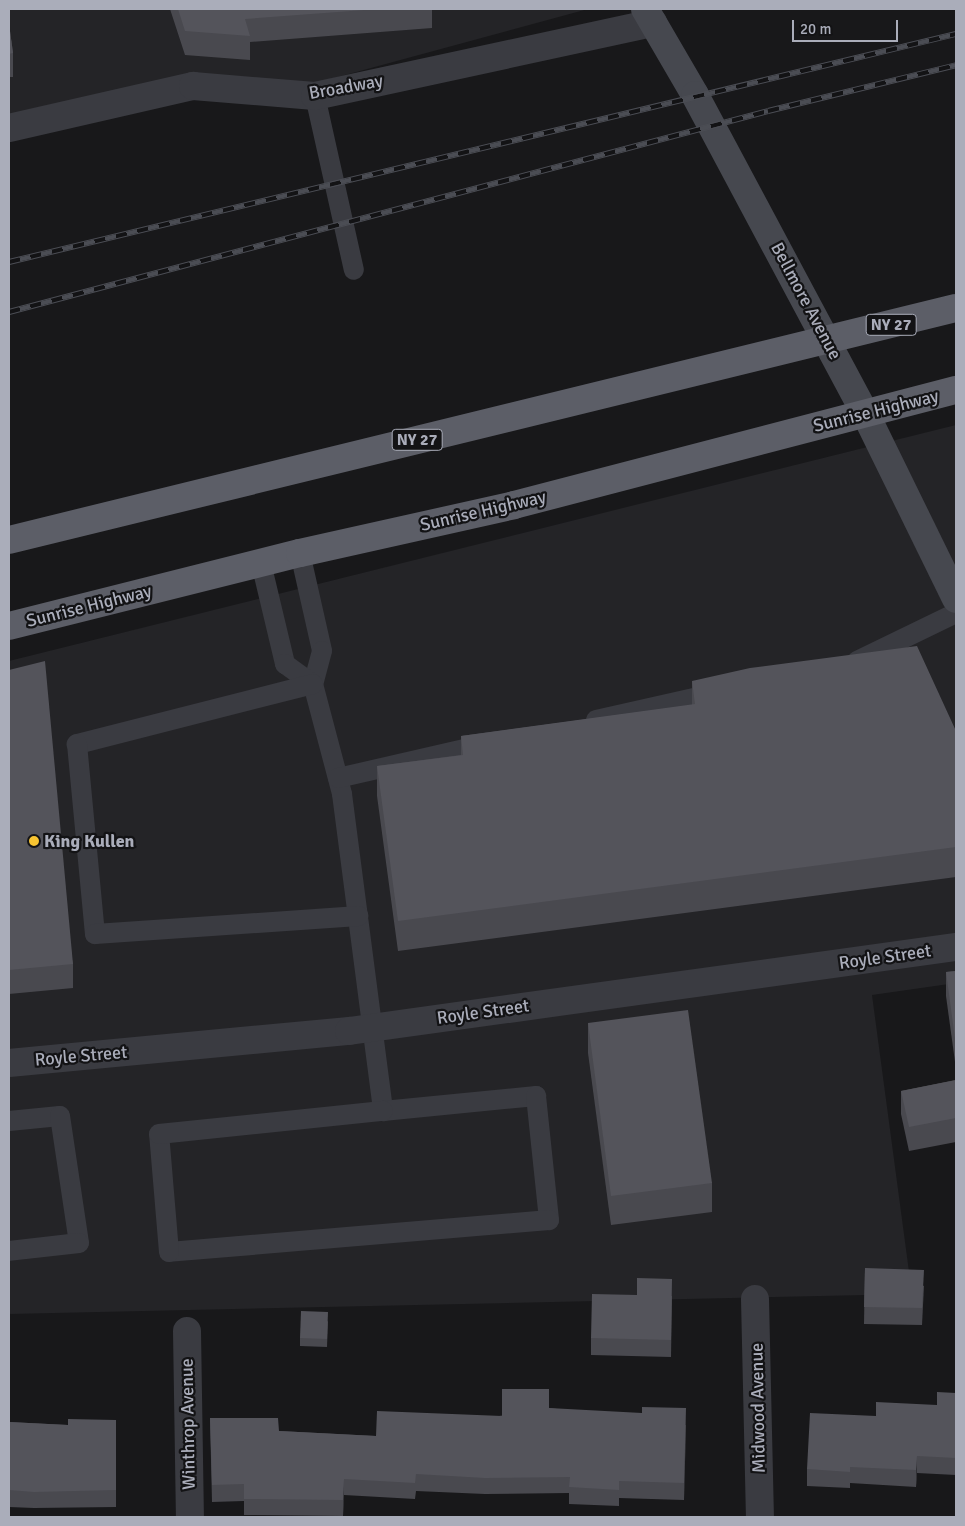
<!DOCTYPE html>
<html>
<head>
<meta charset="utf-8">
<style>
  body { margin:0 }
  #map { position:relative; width:965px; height:1526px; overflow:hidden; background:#18181a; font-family:Signika,sans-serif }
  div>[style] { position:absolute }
  .built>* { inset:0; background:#242427 }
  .service>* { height:20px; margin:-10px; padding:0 10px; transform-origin:10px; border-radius:10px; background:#3a3b41 }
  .minor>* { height:28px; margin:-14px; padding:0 14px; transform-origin:14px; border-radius:14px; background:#3a3b41 }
  .secondary>* { height:28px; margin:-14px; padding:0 14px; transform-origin:14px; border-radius:14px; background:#46484f }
  .trunk>* { height:28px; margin:-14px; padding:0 14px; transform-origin:14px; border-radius:14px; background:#5c5e67 }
  .rail>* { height:5.5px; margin-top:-2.75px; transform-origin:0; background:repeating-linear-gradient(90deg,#131315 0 11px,#4b4d54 0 22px); box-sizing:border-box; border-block:1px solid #4b4d54 }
  .wall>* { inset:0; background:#49494f }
  .shaded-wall>* { inset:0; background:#313135 }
  .building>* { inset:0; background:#54545b }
  .dots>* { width:14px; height:14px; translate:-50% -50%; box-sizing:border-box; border:2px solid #131315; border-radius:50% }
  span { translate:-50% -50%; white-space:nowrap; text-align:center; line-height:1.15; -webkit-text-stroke:4.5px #131315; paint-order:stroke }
  .shield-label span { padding:1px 4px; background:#131315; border:1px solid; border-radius:4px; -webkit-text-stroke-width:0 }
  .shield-label { font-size:16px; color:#aaadba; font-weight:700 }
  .street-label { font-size:18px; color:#aaadba }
  .poi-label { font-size:18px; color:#aaadba; font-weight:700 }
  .left { translate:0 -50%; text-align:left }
  .frame { position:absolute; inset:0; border:10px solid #aaadba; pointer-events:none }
  .scale { position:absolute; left:792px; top:20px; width:106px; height:22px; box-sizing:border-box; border:2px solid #aaadba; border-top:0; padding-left:6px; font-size:15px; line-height:18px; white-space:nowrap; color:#aaadba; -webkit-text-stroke:4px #131315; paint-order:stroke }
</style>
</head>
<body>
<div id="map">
  <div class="built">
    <i style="clip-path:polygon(9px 9px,588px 9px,312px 84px,9px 119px)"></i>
    <i style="clip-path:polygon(956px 425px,956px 983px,872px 995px,912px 1294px,9px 1314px,9px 661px)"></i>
  </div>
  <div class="service">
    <i style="left:315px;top:96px;width:178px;rotate:77.4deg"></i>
    <i style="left:300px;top:553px;width:100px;rotate:77.3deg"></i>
    <i style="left:322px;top:651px;width:34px;rotate:105deg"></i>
    <i style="left:313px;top:684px;width:114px;rotate:75.2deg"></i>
    <i style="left:342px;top:794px;width:320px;rotate:82.6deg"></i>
    <i style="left:383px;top:1111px;width:154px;rotate:-5.6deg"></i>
    <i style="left:536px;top:1096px;width:125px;rotate:84deg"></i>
    <i style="left:549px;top:1220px;width:381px;rotate:175.2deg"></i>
    <i style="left:169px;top:1252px;width:118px;rotate:-94.8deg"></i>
    <i style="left:159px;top:1134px;width:225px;rotate:-5.9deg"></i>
    <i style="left:261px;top:563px;width:104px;rotate:76.6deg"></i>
    <i style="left:285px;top:664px;width:34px;rotate:36deg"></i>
    <i style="left:857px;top:661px;width:110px;rotate:-25.9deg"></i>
    <i style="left:313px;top:684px;width:244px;rotate:165.7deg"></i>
    <i style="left:77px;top:744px;width:191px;rotate:84.6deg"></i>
    <i style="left:95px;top:934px;width:264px;rotate:-3.9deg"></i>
    <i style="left:596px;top:720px;width:123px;rotate:-12.7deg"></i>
    <i style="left:338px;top:778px;width:153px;rotate:-12.9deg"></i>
    <i style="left:9px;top:1121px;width:51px;rotate:-5.6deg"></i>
    <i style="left:60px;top:1116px;width:128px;rotate:81.5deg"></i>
    <i style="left:79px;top:1243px;width:70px;rotate:173.5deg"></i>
  </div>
  <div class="minor">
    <i style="left:9px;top:128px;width:189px;rotate:-12.9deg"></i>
    <i style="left:193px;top:86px;width:122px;rotate:4.7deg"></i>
    <i style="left:315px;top:96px;width:346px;rotate:-12.2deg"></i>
    <i style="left:9px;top:1063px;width:342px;rotate:-5.4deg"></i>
    <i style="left:349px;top:1031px;width:613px;rotate:-7.88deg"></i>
    <i style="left:755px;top:1299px;width:218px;rotate:88.7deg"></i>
    <i style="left:187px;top:1331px;width:186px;rotate:89.1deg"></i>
  </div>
  <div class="secondary">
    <i style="left:645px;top:9px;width:99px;rotate:59.8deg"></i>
    <i style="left:695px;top:95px;width:361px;rotate:61.9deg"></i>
    <i style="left:865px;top:413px;width:207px;rotate:63.9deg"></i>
  </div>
  <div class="trunk">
    <i style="left:9px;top:540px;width:975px;rotate:-13.77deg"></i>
    <i style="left:9px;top:626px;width:300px;rotate:-14.1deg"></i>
    <i style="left:300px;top:553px;width:219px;rotate:-12.6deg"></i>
    <i style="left:514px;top:505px;width:457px;rotate:-14.6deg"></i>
  </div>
  <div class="rail">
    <i style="left:9px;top:262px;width:974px;rotate:-13.54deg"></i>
    <i style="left:9px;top:312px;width:785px;rotate:-14.83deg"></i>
    <i style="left:768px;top:111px;width:194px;rotate:-13.7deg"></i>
  </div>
  <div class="wall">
    <i style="clip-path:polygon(170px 9px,432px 9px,432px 28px,250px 42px,250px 60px,185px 55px)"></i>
    <i style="clip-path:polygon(9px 24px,13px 53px,13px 77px,9px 77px)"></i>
    <i style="clip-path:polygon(9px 670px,73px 964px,73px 988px,9px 994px)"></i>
    <i style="clip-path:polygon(692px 681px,956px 731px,956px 877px,398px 951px,377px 796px,377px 766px,461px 755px,461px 736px,692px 705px)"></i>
    <i style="clip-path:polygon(956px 971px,956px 1069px,946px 996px,946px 972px)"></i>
    <i style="clip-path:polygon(588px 1023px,712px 1183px,712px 1212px,611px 1225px,588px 1053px)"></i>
    <i style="clip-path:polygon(956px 1080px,956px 1142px,909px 1151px,901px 1114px,901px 1091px)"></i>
    <i style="clip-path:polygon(865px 1268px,924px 1286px,922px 1325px,864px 1324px)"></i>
    <i style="clip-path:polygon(637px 1295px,672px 1296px,671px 1357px,591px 1355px,591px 1338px)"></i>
    <i style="clip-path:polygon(328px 1321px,327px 1347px,300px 1346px,300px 1338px)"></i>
    <i style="clip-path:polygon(956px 1393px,956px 1475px,917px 1473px,916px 1487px,850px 1483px,850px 1488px,807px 1486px,807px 1469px,876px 1416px,937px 1405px)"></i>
    <i style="clip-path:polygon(549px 1408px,686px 1425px,684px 1500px,619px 1498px,619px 1506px,569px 1504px,569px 1493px,485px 1494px,416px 1491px,415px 1499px,344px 1495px,343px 1516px,244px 1515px,244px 1501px,212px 1502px,210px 1418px,279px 1431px,376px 1436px)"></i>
    <i style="clip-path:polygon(116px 1420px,116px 1507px,34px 1508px,9px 1507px,9px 1422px,68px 1425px)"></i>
  </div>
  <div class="shaded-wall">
    <i style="clip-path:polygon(686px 1408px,686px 1425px,684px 1500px,684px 1483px)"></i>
    <i style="clip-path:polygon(917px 1456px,917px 1473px,916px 1487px,916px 1470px)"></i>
    <i style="clip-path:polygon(344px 1479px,344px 1495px,343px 1516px,343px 1500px)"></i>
  </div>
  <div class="building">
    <i style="clip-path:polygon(178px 9px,378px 9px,245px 19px,250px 36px,185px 31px)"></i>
    <i style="clip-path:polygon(9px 24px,13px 53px,9px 54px)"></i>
    <i style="clip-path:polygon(917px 646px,956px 731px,956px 847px,398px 921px,377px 766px,463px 755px,461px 736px,695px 704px,692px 681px,750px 668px)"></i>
    <i style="clip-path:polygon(45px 661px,73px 964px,9px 970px,9px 670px)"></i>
    <i style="clip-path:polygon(956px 971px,956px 1046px,946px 972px)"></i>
    <i style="clip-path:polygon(688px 1010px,712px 1183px,611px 1196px,588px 1023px)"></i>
    <i style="clip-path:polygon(956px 1080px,956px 1118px,909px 1127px,901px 1091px)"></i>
    <i style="clip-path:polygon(865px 1268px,924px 1270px,922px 1308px,864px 1307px)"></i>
    <i style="clip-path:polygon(637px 1278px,672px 1279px,671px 1340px,591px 1338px,592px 1294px,637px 1295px)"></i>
    <i style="clip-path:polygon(301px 1311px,328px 1312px,327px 1339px,300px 1338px)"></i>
    <i style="clip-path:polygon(502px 1389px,549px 1389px,549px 1408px,642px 1413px,642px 1407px,686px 1408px,684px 1483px,619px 1481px,619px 1490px,569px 1487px,570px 1477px,485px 1478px,416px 1474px,415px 1483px,344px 1479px,343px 1500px,244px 1499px,244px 1484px,212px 1485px,210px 1418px,278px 1418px,279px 1431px,376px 1436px,377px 1411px,502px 1416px)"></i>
    <i style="clip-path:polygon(937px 1392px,956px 1393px,956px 1458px,917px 1456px,916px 1470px,850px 1467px,850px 1472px,807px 1469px,810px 1413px,876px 1416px,876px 1402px,937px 1405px)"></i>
    <i style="clip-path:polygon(68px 1419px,116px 1420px,116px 1490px,34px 1492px,9px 1490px,9px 1422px,68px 1425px)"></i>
  </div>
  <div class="dots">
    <i style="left:34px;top:841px;background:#f7c432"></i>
  </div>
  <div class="shield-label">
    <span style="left:891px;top:325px">NY 27</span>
    <span style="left:417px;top:440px">NY 27</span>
  </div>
  <div class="street-label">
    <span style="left:346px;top:87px;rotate:-10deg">Broadway</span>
    <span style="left:806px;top:301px;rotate:62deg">Bellmore Avenue</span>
    <span style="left:876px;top:411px;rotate:-14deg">Sunrise Highway</span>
    <span style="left:483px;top:511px;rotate:-13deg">Sunrise Highway</span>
    <span style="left:89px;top:606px;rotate:-14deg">Sunrise Highway</span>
    <span style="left:885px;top:957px;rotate:-8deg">Royle Street</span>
    <span style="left:483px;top:1012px;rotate:-8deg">Royle Street</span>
    <span style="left:81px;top:1056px;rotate:-5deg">Royle Street</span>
    <span style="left:758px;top:1408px;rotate:-91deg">Midwood Avenue</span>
    <span style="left:188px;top:1424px;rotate:-91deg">Winthrop Avenue</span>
  </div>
  <div class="poi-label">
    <span class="left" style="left:44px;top:841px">King Kullen</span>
  </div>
  <div class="frame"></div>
  <div class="scale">20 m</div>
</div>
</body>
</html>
